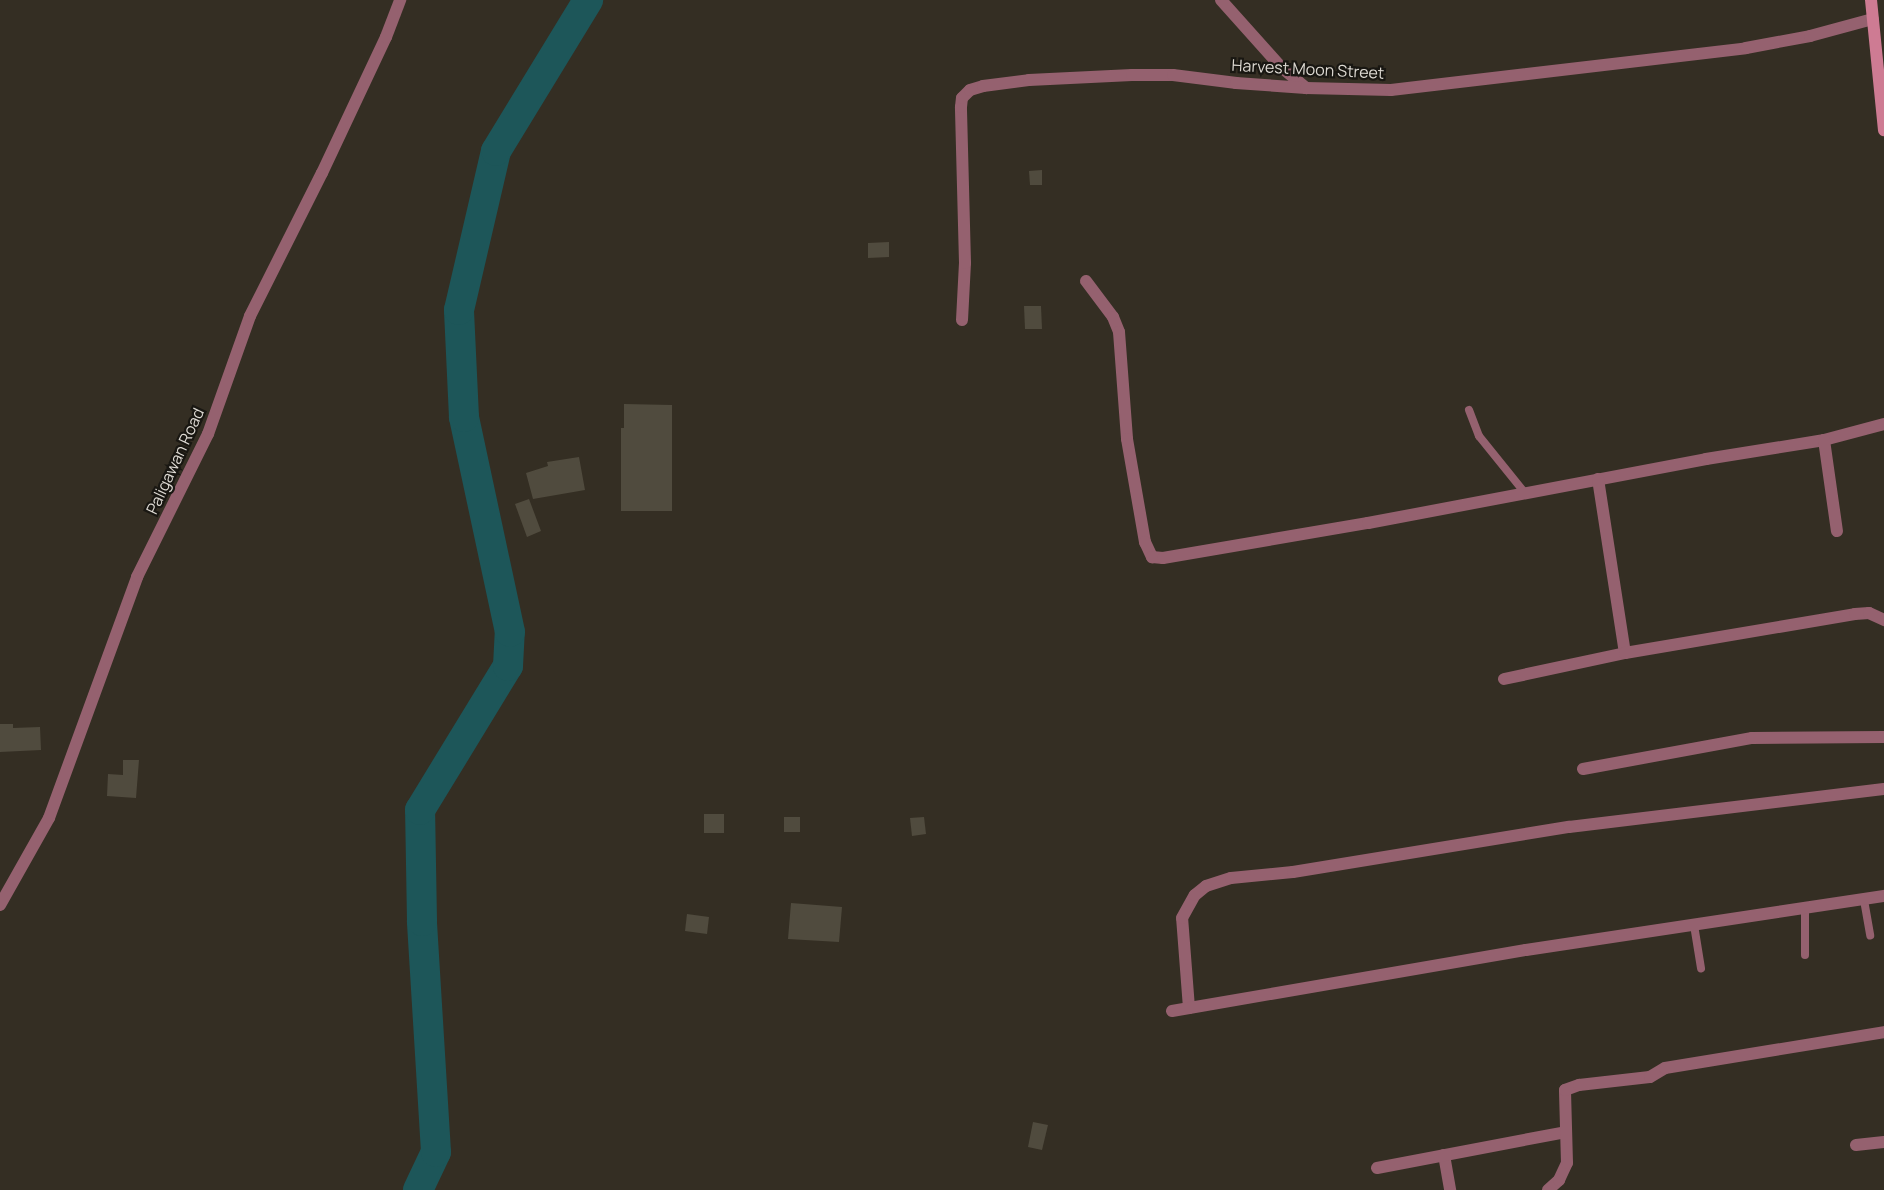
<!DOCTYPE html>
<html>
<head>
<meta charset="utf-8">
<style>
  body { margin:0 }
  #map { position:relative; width:1884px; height:1190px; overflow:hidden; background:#342e23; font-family:Manrope,sans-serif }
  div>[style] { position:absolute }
  .river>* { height:30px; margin:-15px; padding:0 15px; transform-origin:15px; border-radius:15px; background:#1d5659 }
  .building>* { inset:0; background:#504b3e }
  .service>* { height:8px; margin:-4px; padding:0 4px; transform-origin:4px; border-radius:4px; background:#95616f }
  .minor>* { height:12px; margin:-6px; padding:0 6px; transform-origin:6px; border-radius:6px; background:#95616f }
  .tertiary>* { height:12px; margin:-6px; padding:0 6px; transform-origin:6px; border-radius:6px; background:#95616f }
  .secondary>* { height:12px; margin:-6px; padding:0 6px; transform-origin:6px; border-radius:6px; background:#ce7b93 }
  span { translate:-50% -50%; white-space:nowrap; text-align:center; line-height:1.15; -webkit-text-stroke:4.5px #191712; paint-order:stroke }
  .street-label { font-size:16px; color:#ddd9d2 }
</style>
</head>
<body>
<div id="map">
  <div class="river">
    <i style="left:418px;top:1190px;width:42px;rotate:-64.7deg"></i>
    <i style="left:436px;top:1152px;width:231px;rotate:-93.5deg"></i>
    <i style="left:422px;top:921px;width:111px;rotate:-91deg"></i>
    <i style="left:420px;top:810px;width:169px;rotate:-58.6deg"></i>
    <i style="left:508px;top:666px;width:34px;rotate:-87deg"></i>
    <i style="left:510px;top:632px;width:220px;rotate:-102.1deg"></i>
    <i style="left:464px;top:417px;width:107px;rotate:-92.7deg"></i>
    <i style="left:459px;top:310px;width:163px;rotate:-76.9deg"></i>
    <i style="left:496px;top:151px;width:177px;rotate:-58.6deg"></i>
  </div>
  <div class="building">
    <i style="clip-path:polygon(1042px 170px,1042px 185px,1030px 185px,1029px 171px)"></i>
    <i style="clip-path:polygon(889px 242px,889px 257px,868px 258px,868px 243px)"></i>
    <i style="clip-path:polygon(1024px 306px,1041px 306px,1042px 329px,1025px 329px)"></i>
    <i style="clip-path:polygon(624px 404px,672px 405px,672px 511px,621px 511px,621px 428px,624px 428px)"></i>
    <i style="clip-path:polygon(579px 457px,585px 490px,533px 499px,526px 473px,548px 466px,547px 462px)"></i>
    <i style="clip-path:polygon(529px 499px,541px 531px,527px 537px,515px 504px)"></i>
    <i style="clip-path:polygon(0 724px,13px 724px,13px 728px,40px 727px,41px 750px,0 752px)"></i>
    <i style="clip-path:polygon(123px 760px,139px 760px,136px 798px,107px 796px,108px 774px,123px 775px)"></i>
    <i style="clip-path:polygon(704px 814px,724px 814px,724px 833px,704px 833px)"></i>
    <i style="clip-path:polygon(784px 817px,800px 817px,800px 832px,784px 832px)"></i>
    <i style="clip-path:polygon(924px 817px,926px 834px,912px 836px,910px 818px)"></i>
    <i style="clip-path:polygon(791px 903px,842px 907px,839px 942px,788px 939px)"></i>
    <i style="clip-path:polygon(687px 914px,709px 917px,707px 934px,685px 931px)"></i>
    <i style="clip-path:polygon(1033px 1122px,1048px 1125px,1042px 1150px,1028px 1147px)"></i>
  </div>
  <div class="service">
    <i style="left:1469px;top:410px;width:28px;rotate:69deg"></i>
    <i style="left:1479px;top:436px;width:73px;rotate:51.1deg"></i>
    <i style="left:1864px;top:900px;width:36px;rotate:80deg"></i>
    <i style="left:1805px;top:909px;width:46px;rotate:90deg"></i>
    <i style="left:1694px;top:925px;width:44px;rotate:80.8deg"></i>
  </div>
  <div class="minor">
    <i style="left:1221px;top:0;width:90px;rotate:48.2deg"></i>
    <i style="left:1281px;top:67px;width:33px;rotate:40deg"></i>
    <i style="left:1086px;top:281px;width:45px;rotate:53.1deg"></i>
    <i style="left:1113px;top:317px;width:16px;rotate:68deg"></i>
    <i style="left:1119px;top:332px;width:107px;rotate:85.7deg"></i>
    <i style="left:1127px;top:439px;width:105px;rotate:80.1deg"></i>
    <i style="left:1145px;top:542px;width:17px;rotate:65deg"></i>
    <i style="left:1152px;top:557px;width:11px;rotate:5deg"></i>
    <i style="left:1163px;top:558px;width:208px;rotate:-9.7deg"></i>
    <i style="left:1368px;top:523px;width:344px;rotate:-10.7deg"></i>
    <i style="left:1706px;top:459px;width:120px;rotate:-9.1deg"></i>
    <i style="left:1824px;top:440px;width:62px;rotate:-14.9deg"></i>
    <i style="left:962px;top:320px;width:57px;rotate:-87deg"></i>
    <i style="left:965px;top:263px;width:156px;rotate:-91.5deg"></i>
    <i style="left:961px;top:107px;width:9px;rotate:-84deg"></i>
    <i style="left:962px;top:98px;width:11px;rotate:-45deg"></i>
    <i style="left:970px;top:90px;width:14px;rotate:-17deg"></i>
    <i style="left:983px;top:86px;width:46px;rotate:-7.4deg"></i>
    <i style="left:1029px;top:80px;width:103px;rotate:-2.8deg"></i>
    <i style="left:1132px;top:75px;width:41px"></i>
    <i style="left:1173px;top:75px;width:64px;rotate:7.2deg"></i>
    <i style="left:1236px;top:83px;width:70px;rotate:4.1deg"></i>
    <i style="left:1306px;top:88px;width:85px;rotate:1.3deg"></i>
    <i style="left:1391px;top:90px;width:357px;rotate:-6.7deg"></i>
    <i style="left:1746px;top:48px;width:65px;rotate:-10.6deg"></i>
    <i style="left:1810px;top:36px;width:65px;rotate:-15.1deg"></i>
    <i style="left:1824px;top:440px;width:92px;rotate:81.9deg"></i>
    <i style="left:1598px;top:479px;width:176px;rotate:81.2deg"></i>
    <i style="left:1504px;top:679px;width:124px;rotate:-12.1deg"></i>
    <i style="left:1625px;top:653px;width:233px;rotate:-9.6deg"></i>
    <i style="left:1855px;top:614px;width:14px;rotate:-4deg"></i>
    <i style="left:1869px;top:613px;width:17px;rotate:25deg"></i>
    <i style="left:1583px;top:769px;width:172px;rotate:-10.4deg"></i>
    <i style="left:1752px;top:738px;width:132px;rotate:-0.4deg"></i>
    <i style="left:1189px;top:1008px;width:90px;rotate:-94.4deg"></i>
    <i style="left:1182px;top:918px;width:26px;rotate:-61deg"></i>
    <i style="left:1195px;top:895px;width:14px;rotate:-39deg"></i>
    <i style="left:1206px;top:886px;width:26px;rotate:-18deg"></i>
    <i style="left:1231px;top:878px;width:62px;rotate:-5.5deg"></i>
    <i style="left:1293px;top:872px;width:280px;rotate:-9.3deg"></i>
    <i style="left:1569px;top:827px;width:317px;rotate:-6.9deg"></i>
    <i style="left:1172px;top:1011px;width:359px;rotate:-9.8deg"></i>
    <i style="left:1526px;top:950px;width:362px;rotate:-8.6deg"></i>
    <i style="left:1856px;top:1145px;width:28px;rotate:-6deg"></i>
    <i style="left:1444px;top:1155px;width:36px;rotate:80deg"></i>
    <i style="left:1377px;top:1168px;width:192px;rotate:-10.8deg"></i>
    <i style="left:1548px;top:1190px;width:15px;rotate:-42deg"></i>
    <i style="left:1559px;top:1180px;width:19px;rotate:-65deg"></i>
    <i style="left:1567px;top:1163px;width:73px;rotate:-91.6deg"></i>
    <i style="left:1565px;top:1090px;width:15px;rotate:-20deg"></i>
    <i style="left:1579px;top:1085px;width:71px;rotate:-6.4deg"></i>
    <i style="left:1650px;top:1077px;width:17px;rotate:-31deg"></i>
    <i style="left:1665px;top:1068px;width:222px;rotate:-9.3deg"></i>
  </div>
  <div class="tertiary">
    <i style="left:0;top:905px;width:100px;rotate:-60.6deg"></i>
    <i style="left:49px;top:818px;width:257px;rotate:-69.9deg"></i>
    <i style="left:137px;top:577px;width:160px;rotate:-63.6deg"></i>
    <i style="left:208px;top:434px;width:125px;rotate:-70.4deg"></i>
    <i style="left:250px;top:316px;width:160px;rotate:-63.3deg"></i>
    <i style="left:322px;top:173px;width:150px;rotate:-64.8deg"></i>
    <i style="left:386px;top:37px;width:40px;rotate:-69deg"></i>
  </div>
  <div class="secondary">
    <i style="left:1871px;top:0;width:131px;rotate:84.3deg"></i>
  </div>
  <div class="street-label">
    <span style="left:1308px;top:69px;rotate:3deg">Harvest Moon Street</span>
    <span style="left:175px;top:461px;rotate:-65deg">Paligawan Road</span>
  </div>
</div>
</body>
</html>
